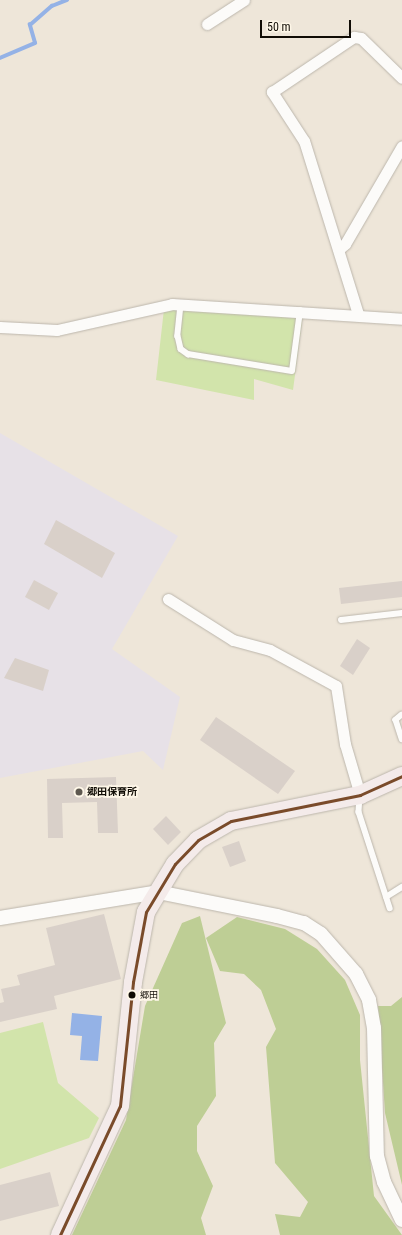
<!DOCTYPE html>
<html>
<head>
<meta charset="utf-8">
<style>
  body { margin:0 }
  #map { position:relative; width:402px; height:1235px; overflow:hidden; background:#eee6d9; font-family:"Roboto Condensed","Noto Sans JP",sans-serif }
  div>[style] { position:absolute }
  .industrial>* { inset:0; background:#e7e1e7 }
  .green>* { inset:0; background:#d2e4ab }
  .forest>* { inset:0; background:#bece95 }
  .water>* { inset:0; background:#94b2e6 }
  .stream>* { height:3.5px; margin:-1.75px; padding:0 1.75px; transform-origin:1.75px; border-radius:1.75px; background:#94b2e6 }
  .building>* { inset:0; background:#d9d0c9 }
  .roads { filter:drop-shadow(0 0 1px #bcb6ac) drop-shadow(0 0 1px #bcb6ac) }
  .service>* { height:5.5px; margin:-2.75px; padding:0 2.75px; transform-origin:2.75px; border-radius:2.75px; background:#fcfbf9 }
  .minor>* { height:11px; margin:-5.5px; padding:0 5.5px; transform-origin:5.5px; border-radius:5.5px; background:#fcfbf9 }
  .tertiary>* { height:14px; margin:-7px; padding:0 7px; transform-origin:7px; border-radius:7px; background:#fcfbf9 }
  .primary>* { height:18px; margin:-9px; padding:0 9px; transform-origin:9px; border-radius:9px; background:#f4ebea }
  .bus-1>* { height:3px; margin:-1.5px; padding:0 1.5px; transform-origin:1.5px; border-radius:1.5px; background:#7a4b2a }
  .dots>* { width:11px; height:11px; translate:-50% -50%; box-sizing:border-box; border:2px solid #fef7e8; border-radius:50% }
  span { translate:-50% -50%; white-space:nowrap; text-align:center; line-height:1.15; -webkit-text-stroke:3.5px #fef7e8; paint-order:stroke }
  .bus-label { font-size:9px; color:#100c05 }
  .left { translate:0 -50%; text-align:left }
  .poi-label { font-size:10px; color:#100c05; font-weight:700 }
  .scale { position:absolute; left:260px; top:20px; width:91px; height:18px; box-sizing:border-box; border:2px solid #100c05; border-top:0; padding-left:5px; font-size:12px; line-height:14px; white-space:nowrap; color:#100c05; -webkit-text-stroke:3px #fef7e8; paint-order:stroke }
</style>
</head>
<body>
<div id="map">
  <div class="industrial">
    <i style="clip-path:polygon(0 433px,178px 536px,112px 649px,180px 697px,163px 770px,143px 751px,0 778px)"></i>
  </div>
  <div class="green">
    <i style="clip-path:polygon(185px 308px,303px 315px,293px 390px,254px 379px,254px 400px,156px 380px,164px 309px)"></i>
    <i style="clip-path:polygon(43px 1022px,58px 1083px,99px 1118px,89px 1138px,0 1169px,0 1033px)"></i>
  </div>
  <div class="forest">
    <i style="clip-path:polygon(200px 916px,226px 1023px,214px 1043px,216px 1096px,197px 1126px,197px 1151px,213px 1186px,201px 1218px,206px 1235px,72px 1235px,126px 1120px,145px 1006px,182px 923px)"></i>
    <i style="clip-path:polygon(237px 917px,285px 929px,317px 949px,345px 980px,360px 1015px,360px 1060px,374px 1196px,402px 1235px,280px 1235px,275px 1214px,300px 1217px,308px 1202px,275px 1163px,266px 1047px,276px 1029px,261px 990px,244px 974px,220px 971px,206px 938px)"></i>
    <i style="clip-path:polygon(402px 997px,402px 1185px,385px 1113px,378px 1006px,391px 1006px)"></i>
  </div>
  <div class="water">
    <i style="clip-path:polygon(72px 1013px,102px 1016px,98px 1061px,80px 1060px,82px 1036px,70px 1035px)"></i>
  </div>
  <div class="stream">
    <i style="left:0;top:58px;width:38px;rotate:-23deg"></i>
    <i style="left:35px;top:43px;width:19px;rotate:-106deg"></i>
    <i style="left:30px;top:25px;width:29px;rotate:-41deg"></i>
    <i style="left:52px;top:6px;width:16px;rotate:-22deg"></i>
  </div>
  <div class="building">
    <i style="clip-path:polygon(56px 520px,115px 553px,102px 578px,44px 544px)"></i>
    <i style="clip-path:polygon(34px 580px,58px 593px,49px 610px,25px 597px)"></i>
    <i style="clip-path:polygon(402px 581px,402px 597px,341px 604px,339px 588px)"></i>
    <i style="clip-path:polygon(357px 639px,370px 648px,353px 675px,340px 666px)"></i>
    <i style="clip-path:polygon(15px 658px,49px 670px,43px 691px,4px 678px)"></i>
    <i style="clip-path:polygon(216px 717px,295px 771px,278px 794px,200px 740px)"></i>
    <i style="clip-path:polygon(116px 777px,118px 833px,98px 833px,97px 802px,62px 803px,63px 838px,48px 838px,47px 779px)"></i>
    <i style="clip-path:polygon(166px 816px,181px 832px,168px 845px,153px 829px)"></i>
    <i style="clip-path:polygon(239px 841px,246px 861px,230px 867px,222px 847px)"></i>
    <i style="clip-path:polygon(104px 914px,121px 979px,54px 996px,57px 1009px,0 1022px,0 1003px,4px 1002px,1px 989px,20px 985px,17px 975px,55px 965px,46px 928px)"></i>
    <i style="clip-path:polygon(50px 1172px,59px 1206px,0 1221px,0 1185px)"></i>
  </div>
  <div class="roads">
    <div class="service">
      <i style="left:181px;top:305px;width:31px;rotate:96deg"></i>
      <i style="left:178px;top:336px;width:13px;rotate:77deg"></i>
      <i style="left:181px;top:349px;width:9px;rotate:36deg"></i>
      <i style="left:188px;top:354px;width:105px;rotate:9.3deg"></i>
      <i style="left:292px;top:371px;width:61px;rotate:-82.4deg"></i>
      <i style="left:341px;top:620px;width:61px;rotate:-6.5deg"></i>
      <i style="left:402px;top:715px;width:8px;rotate:140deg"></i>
      <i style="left:396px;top:720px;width:20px;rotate:72deg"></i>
      <i style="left:360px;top:797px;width:15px;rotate:94deg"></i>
      <i style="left:359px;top:812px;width:101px;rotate:72.1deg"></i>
      <i style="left:386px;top:897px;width:19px;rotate:-32deg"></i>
    </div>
    <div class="minor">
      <i style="left:207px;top:24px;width:44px;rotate:-33deg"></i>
      <i style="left:339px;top:249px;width:8px;rotate:-40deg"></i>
      <i style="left:345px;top:244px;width:113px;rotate:-59.8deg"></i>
      <i style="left:358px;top:314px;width:181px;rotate:-107.3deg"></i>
      <i style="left:304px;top:141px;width:59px;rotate:-123.1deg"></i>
      <i style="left:272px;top:92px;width:99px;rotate:-33.9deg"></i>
      <i style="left:354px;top:37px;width:7px;rotate:8deg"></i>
      <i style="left:361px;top:38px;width:57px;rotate:44.3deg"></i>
      <i style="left:0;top:327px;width:57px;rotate:3deg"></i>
      <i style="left:57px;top:330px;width:118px;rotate:-12.7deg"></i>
      <i style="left:172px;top:304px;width:230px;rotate:3.7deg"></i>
      <i style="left:168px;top:599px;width:77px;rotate:32.2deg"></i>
      <i style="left:233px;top:640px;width:38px;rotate:15deg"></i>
      <i style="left:270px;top:650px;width:75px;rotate:28.6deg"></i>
      <i style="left:336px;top:686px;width:59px;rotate:81.2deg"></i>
      <i style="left:345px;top:744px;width:53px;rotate:73.6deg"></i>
    </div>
    <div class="tertiary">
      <i style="left:0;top:918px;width:160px;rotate:-9.3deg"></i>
      <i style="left:158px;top:892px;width:121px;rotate:11.4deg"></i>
      <i style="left:277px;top:916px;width:28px;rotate:15deg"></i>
      <i style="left:304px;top:923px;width:20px;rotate:33deg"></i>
      <i style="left:321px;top:934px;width:53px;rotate:48.8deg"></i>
      <i style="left:356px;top:974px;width:29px;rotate:63deg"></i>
      <i style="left:369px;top:1000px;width:28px;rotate:80deg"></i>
      <i style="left:374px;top:1028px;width:128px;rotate:88.7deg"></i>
      <i style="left:377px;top:1156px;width:27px;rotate:75deg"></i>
      <i style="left:384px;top:1182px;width:42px;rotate:64.7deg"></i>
    </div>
    <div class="primary">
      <i style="left:60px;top:1235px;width:142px;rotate:-65.1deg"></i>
      <i style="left:120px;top:1106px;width:125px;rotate:-84deg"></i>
      <i style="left:133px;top:982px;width:71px;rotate:-79.5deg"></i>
      <i style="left:146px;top:912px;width:56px;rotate:-58.9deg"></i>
      <i style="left:175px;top:864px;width:33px;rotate:-46deg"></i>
      <i style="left:198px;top:840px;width:38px;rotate:-30deg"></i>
      <i style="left:231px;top:821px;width:132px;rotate:-11.4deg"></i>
      <i style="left:360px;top:795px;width:46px;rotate:-24.3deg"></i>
    </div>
  </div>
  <div class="bus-1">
    <i style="left:60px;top:1235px;width:142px;rotate:-65.1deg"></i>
    <i style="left:120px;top:1106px;width:125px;rotate:-84deg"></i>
    <i style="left:133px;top:982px;width:71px;rotate:-79.5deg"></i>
    <i style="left:146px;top:912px;width:56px;rotate:-58.9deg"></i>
    <i style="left:175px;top:864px;width:33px;rotate:-46deg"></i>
    <i style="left:198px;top:840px;width:38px;rotate:-30deg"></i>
    <i style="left:231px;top:821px;width:132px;rotate:-11.4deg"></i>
    <i style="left:360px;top:795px;width:46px;rotate:-24.3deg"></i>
  </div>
  <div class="dots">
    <i style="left:79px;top:792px;background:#5e584f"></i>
    <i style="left:132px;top:995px;background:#100c05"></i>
  </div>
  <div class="bus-label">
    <span class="left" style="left:140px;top:995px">郷田</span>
  </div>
  <div class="poi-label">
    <span class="left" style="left:87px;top:792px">郷田保育所</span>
  </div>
  <div class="scale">50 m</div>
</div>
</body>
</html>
